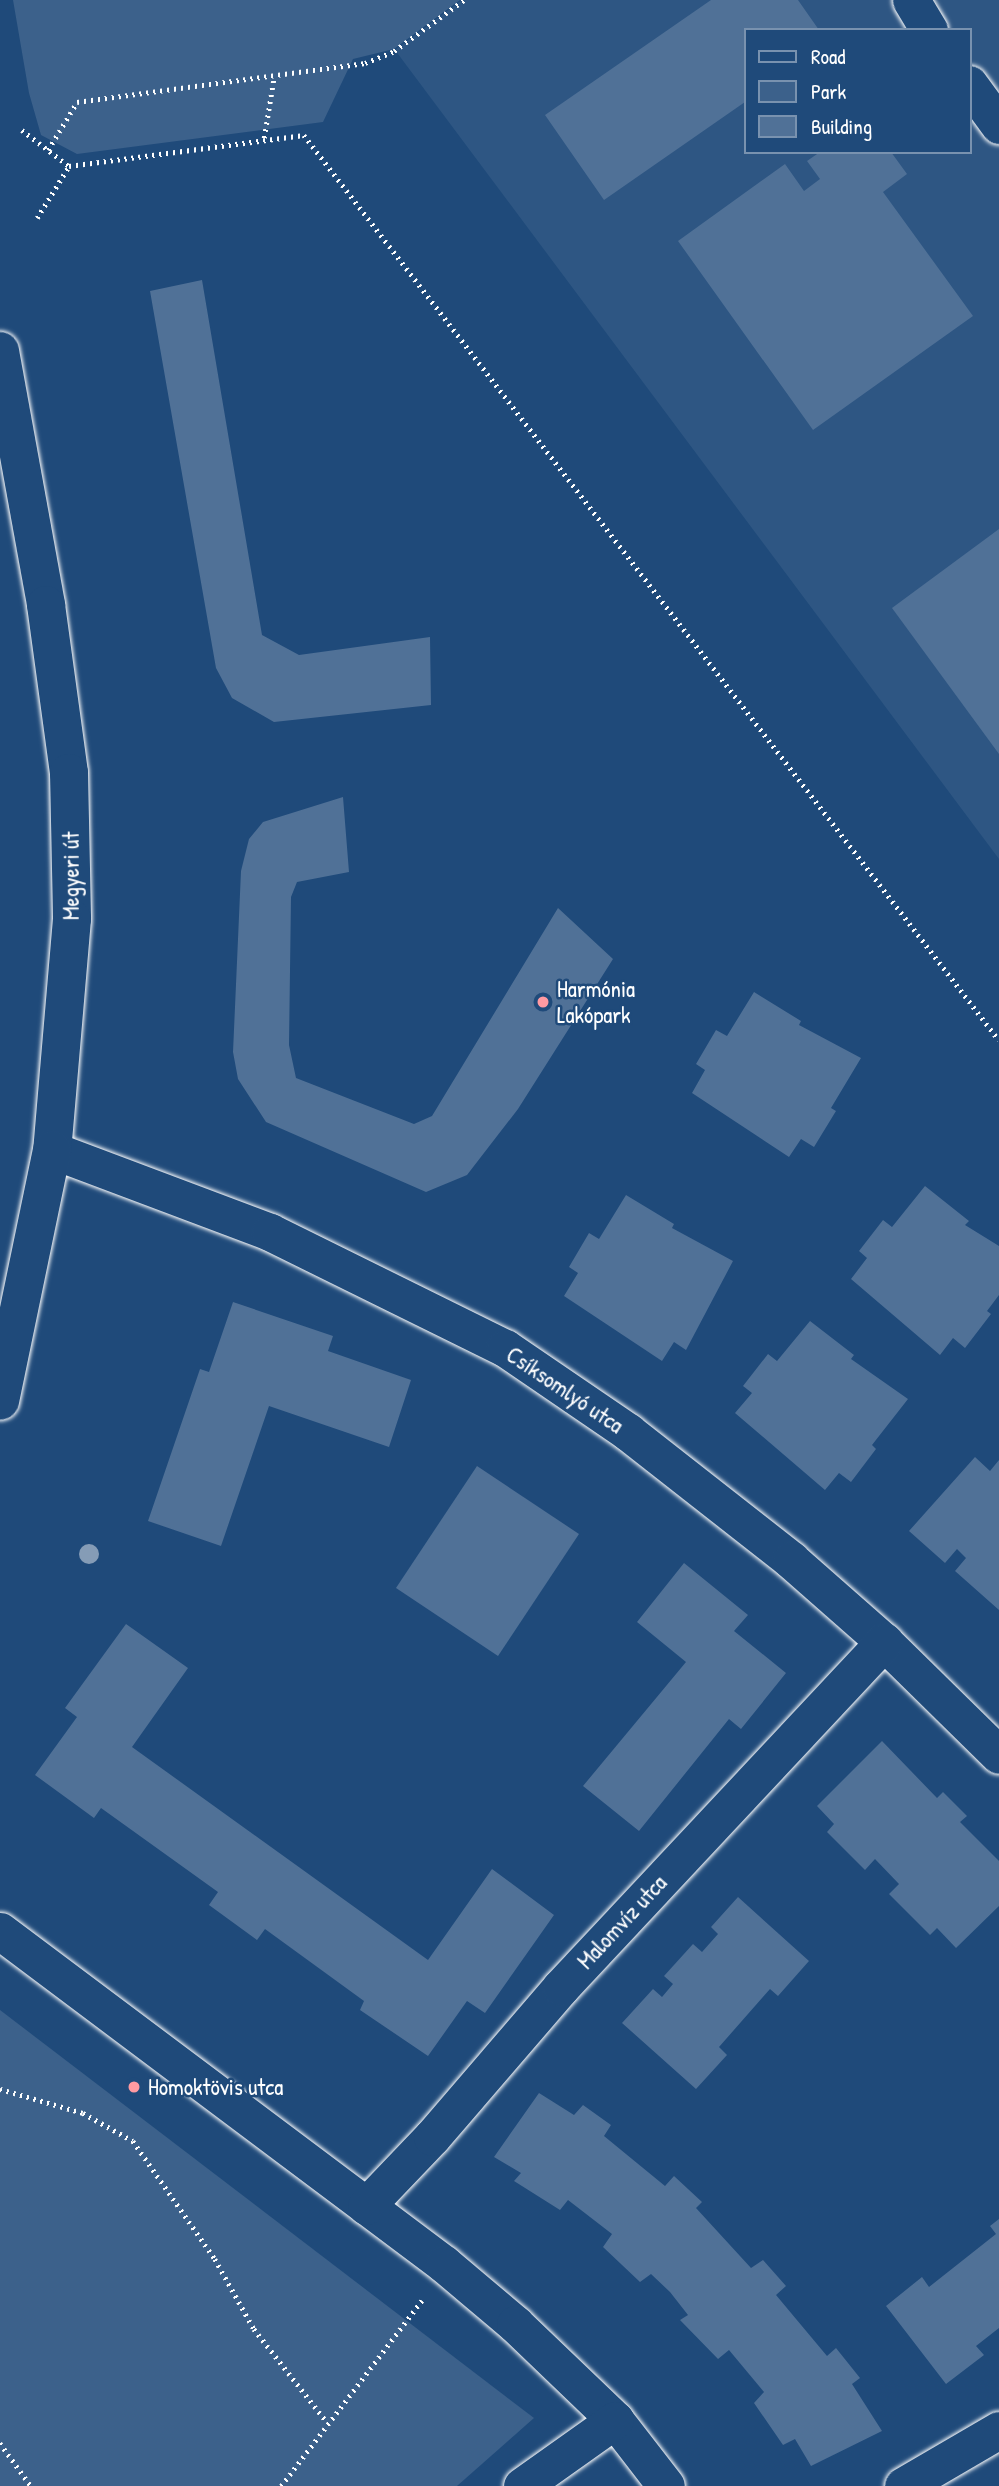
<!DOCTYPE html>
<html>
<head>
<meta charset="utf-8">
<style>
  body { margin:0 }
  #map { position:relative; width:999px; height:2486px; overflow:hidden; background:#1f4a7a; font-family:"Patrick Hand",sans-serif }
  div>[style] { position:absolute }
  .built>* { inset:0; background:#2e5683 }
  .green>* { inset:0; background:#3c618b }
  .building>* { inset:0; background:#507197 }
  .path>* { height:4.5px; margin-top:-2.25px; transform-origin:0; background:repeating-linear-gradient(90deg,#fff 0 2px,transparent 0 7px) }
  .roads { filter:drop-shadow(0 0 2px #fff) drop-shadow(0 0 2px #fff) }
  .street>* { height:37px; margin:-18.5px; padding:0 18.5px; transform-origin:18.5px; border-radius:18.5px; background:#1f4a7a }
  .secondary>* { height:38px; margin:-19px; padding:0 19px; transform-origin:19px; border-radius:19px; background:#1f4a7a }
  .trees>* { width:20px; height:20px; margin:-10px; border-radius:50%; background:#859cb6 }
  .dots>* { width:19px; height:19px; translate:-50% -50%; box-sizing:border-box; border:4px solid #1f4a7a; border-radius:50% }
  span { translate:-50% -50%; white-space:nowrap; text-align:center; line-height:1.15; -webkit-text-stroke:5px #1f4a7a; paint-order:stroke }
  .street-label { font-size:23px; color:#fff }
  .poi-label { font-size:23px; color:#fff }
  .left { translate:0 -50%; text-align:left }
  .legend { position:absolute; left:744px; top:28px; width:228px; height:126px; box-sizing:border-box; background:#1f4a7a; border:2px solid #7992af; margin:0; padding:9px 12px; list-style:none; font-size:21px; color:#fff }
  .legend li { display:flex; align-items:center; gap:14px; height:35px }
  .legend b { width:35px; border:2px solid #7992af }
</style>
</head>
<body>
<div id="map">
  <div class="built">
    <i style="clip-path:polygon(evenodd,462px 0,999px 0,999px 859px,395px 50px,462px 0,745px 30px,969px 30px,969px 152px,745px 152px,745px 30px)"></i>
  </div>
  <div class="green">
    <i style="clip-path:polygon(13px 0,460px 0,394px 49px,353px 59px,323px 122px,77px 154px,41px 135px,29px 93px)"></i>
    <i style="clip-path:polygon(0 2010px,534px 2418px,457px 2486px,0 2486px)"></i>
  </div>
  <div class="building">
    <i style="clip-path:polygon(711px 0,798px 0,819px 30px,745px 30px,745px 102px,604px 200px,545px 115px)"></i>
    <i style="clip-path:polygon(820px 152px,891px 152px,907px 174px,883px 192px,973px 316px,813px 430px,678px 241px,785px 164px,804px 191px,820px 179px,807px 161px)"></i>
    <i style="clip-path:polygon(202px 280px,262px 635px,299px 655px,430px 637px,431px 705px,274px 722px,232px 698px,216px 668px,150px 291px)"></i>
    <i style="clip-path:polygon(999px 529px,999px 754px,892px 608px)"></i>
    <i style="clip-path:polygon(343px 797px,349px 872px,297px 882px,291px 897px,289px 1045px,296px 1078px,414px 1124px,432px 1116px,558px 908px,613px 959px,518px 1109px,467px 1175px,426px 1192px,266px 1122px,238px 1079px,233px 1052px,241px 871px,249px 839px,263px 822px)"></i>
    <i style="clip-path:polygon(754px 992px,801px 1021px,799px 1025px,861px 1058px,831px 1108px,836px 1111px,814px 1147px,801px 1139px,789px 1157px,692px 1093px,705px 1070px,696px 1064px,716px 1030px,727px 1036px)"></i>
    <i style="clip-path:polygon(925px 1186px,969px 1221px,965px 1225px,999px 1246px,999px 1295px,987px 1311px,991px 1314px,965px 1348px,953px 1338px,940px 1355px,851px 1279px,867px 1258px,859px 1251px,883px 1220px,892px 1227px)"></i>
    <i style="clip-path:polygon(626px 1195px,674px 1224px,672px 1228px,733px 1261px,686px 1350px,674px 1342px,662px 1361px,564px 1296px,578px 1273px,569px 1267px,589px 1233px,599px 1239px)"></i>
    <i style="clip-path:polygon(233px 1302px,333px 1336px,328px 1351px,411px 1380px,389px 1447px,269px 1406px,221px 1546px,148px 1521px,200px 1369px,209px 1372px)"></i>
    <i style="clip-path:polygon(810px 1321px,854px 1355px,851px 1359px,908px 1399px,872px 1445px,876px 1449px,851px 1482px,839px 1473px,825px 1490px,735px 1413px,752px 1393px,743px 1386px,768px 1354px,777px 1361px)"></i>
    <i style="clip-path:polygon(975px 1457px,990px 1471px,999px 1460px,999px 1610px,955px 1571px,966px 1558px,957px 1549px,945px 1563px,909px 1531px)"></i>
    <i style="clip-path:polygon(477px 1466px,579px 1534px,498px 1656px,396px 1588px)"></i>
    <i style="clip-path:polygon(684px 1563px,748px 1615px,734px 1631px,786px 1673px,741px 1729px,729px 1719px,639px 1831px,583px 1786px,686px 1662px,637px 1622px)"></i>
    <i style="clip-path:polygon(126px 1624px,188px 1668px,132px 1747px,428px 1960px,492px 1869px,554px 1915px,485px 2013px,467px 2001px,428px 2056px,360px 2010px,364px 2001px,265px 1929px,257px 1940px,209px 1905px,218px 1892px,101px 1808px,94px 1818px,35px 1775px,77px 1717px,65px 1708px)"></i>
    <i style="clip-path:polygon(882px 1741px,937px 1798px,943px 1792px,967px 1816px,960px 1822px,999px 1861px,999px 1906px,956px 1948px,937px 1928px,930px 1935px,889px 1894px,899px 1884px,875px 1859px,865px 1870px,827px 1832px,834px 1824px,817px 1806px)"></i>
    <i style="clip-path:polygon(738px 1897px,809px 1961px,778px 1996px,770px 1989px,719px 2047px,727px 2055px,696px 2089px,622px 2023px,653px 1989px,662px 1997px,673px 1984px,664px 1976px,693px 1944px,702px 1952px,718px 1934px,711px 1927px)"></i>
    <i style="clip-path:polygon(539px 2093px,574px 2115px,583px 2105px,611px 2125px,604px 2136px,665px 2186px,674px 2176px,702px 2202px,696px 2208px,751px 2268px,763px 2260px,786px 2286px,776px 2295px,827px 2356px,836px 2348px,860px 2378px,852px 2384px,882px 2431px,811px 2466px,795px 2439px,783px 2445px,754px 2403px,764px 2392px,729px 2350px,718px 2359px,680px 2320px,688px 2315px,670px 2292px,651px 2274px,640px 2282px,603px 2247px,612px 2234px,568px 2200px,560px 2210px,514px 2181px,521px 2173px,494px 2157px)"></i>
    <i style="clip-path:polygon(999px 2219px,999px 2328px,976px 2346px,984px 2355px,946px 2384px,886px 2306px,922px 2277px,929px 2287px,996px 2234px,990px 2226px)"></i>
  </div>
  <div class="path">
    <i style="left:22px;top:130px;width:59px;rotate:37.5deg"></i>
    <i style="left:69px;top:166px;width:237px;rotate:-7.5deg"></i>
    <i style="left:304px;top:135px;width:1141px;rotate:52.48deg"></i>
    <i style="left:264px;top:138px;width:62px;rotate:-80.7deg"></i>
    <i style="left:48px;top:150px;width:56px;rotate:-58.9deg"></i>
    <i style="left:77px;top:102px;width:291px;rotate:-7.7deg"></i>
    <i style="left:365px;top:63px;width:31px;rotate:-22deg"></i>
    <i style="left:394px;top:51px;width:87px;rotate:-36.1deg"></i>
    <i style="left:37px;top:218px;width:61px;rotate:-58.4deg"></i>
    <i style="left:0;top:2089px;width:86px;rotate:16.1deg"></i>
    <i style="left:83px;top:2113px;width:57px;rotate:29.2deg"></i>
    <i style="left:133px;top:2141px;width:144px;rotate:55.2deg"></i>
    <i style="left:215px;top:2259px;width:80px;rotate:60.9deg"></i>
    <i style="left:254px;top:2329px;width:118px;rotate:51.9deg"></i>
    <i style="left:0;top:2443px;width:53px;rotate:54.2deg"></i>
    <i style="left:281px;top:2486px;width:233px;rotate:-52.8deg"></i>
  </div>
  <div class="roads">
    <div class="street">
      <i style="left:911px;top:0;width:35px;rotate:59deg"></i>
      <i style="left:969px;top:84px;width:51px;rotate:53.8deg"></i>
      <i style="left:52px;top:1150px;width:233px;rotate:20.6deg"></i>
      <i style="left:270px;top:1232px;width:262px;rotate:26.3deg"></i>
      <i style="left:505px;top:1348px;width:149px;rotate:34.3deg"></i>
      <i style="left:628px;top:1432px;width:207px;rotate:38.1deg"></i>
      <i style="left:791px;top:1560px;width:124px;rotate:41.4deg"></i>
      <i style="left:884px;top:1642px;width:161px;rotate:44.5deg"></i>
      <i style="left:0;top:1931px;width:555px;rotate:36.87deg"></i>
      <i style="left:444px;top:2264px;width:93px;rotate:40.2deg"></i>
      <i style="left:515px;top:2324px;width:139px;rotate:43.8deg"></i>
      <i style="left:615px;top:2420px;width:83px;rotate:52.3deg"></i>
      <i style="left:366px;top:2206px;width:95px;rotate:-46.3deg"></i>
      <i style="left:432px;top:2137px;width:198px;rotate:-49.3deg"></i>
      <i style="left:561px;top:1987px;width:473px;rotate:-46.9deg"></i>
      <i style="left:522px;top:2486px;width:114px;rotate:-35.4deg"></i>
      <i style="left:903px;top:2486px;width:111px;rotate:-30.3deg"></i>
    </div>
    <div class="secondary">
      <i style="left:0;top:351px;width:258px;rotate:79.7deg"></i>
      <i style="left:46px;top:605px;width:170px;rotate:82.2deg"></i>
      <i style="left:69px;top:773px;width:146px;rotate:88.8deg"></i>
      <i style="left:72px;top:919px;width:232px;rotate:94.9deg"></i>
      <i style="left:52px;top:1150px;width:256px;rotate:101.7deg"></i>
    </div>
  </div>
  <div class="trees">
    <i style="left:89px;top:1554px"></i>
  </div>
  <div class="dots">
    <i style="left:543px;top:1002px;background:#ff9aa2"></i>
    <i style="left:134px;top:2087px;background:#ff9aa2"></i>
  </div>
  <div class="street-label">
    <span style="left:71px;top:876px;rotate:-90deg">Megyeri út</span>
    <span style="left:565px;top:1390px;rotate:34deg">Csíksomlyó utca</span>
    <span style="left:622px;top:1922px;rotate:-47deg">Malomvíz utca</span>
  </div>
  <div class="poi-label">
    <span class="left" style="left:557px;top:1002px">Harmónia<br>Lakópark</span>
    <span class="left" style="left:148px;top:2087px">Homoktövis utca</span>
  </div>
  <ul class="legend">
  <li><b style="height:9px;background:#1f4a7a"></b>Road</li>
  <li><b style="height:19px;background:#3c618b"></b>Park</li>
  <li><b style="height:19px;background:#507197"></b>Building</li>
  </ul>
</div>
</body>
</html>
